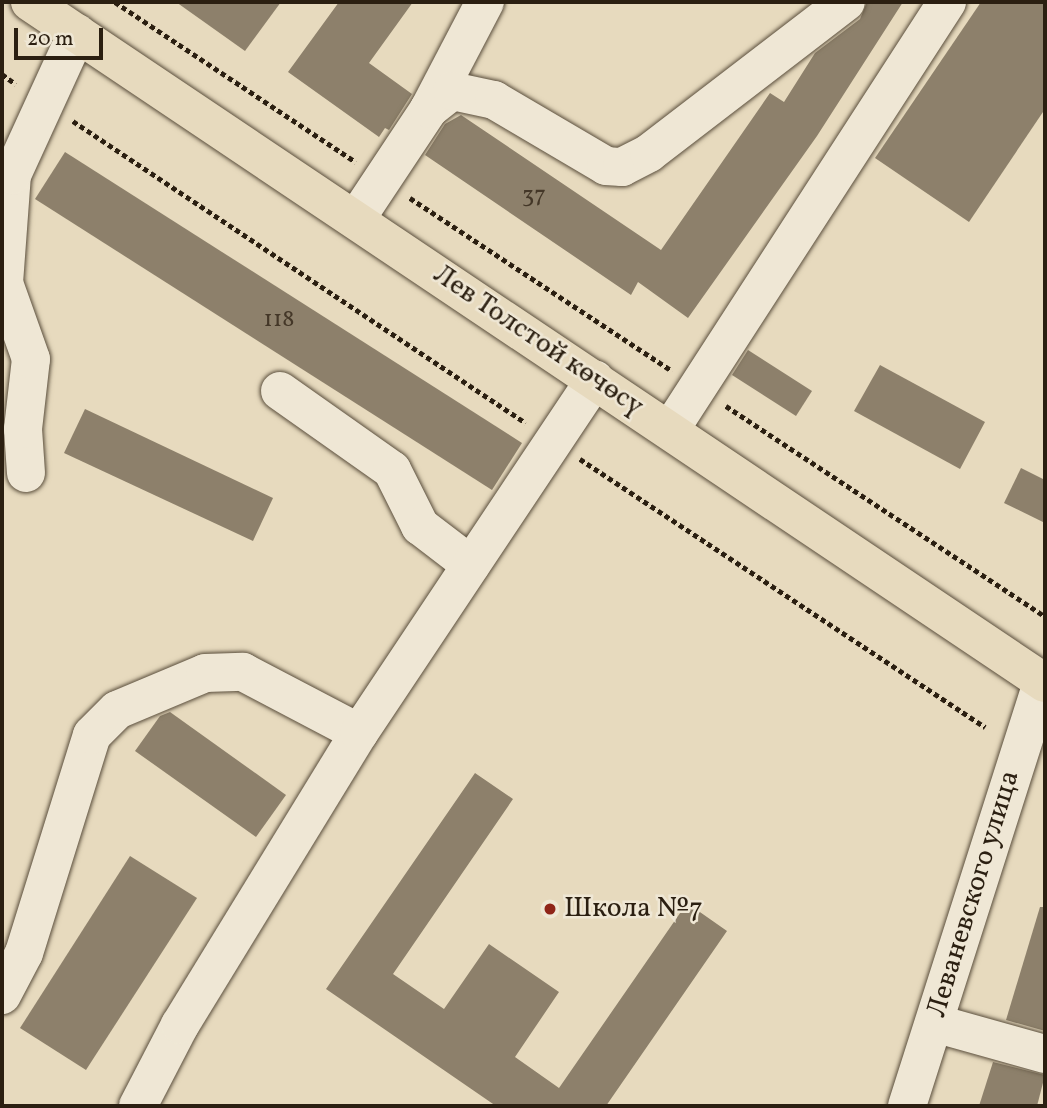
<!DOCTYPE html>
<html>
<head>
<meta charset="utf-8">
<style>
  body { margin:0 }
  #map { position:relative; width:1047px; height:1108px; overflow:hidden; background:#e7dabe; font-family:Vollkorn,serif }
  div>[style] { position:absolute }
  .building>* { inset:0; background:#8d806b }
  .path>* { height:4.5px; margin-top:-2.25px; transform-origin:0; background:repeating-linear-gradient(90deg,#2b1f11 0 5px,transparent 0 8.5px) }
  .roads { filter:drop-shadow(0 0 2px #5a4e3c) drop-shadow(0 0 2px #5a4e3c) }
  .minor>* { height:38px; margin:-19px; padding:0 19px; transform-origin:19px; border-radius:19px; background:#efe7d5 }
  .major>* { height:38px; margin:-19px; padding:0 19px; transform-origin:19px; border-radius:19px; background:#e7dabe }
  .dots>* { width:19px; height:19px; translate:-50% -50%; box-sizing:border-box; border:4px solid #efe7d5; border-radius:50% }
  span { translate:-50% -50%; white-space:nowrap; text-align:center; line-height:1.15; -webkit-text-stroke:5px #efe7d5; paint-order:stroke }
  .number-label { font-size:24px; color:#443728 }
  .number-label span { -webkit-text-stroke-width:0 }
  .street-label { font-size:28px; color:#2b1f11 }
  .poi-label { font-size:28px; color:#2b1f11 }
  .left { translate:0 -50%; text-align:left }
  .frame { position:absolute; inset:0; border:4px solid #2b1f11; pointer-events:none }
  .scale { position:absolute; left:14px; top:28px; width:89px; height:32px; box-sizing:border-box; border:4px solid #2b1f11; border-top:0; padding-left:9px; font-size:21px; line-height:24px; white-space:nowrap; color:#2b1f11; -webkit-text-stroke:5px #efe7d5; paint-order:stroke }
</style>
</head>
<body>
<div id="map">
  <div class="building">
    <i style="clip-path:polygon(176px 2px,281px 2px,245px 51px)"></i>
    <i style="clip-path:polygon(339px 2px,413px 2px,369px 63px,412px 94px,389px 130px,385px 128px,379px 137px,288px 72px)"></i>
    <i style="clip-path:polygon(867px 2px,903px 2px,817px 136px,688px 318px,638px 282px,631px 295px,425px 155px,445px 124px,461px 115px,661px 250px,770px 93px,784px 102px,815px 53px,860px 19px)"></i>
    <i style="clip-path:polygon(981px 2px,1045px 2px,1045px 109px,969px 222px,875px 158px)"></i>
    <i style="clip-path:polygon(65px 152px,522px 443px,492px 490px,35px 199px)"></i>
    <i style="clip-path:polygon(748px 350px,812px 391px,796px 416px,732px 375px)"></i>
    <i style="clip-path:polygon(880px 365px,985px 422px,960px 469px,854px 411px)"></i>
    <i style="clip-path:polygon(85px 409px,273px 498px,253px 541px,64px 453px)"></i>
    <i style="clip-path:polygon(1021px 468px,1045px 480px,1045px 523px,1004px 503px)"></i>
    <i style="clip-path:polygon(170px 712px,286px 795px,256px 837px,135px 751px,160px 716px)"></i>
    <i style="clip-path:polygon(475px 773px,513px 799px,393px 974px,444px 1009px,489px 944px,559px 992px,515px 1057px,559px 1088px,687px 903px,727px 931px,606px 1106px,496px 1106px,326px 989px)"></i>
    <i style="clip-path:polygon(130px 856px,197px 898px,86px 1070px,20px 1028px)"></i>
    <i style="clip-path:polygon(1040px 907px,1045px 907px,1045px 1031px,1006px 1020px)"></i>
    <i style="clip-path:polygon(993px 1062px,1045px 1075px,1037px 1106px,979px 1106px)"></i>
  </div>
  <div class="path">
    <i style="left:115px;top:2px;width:289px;rotate:33.6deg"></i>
    <i style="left:2px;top:74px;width:17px;rotate:36deg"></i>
    <i style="left:73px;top:121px;width:544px;rotate:33.69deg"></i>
    <i style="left:410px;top:198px;width:314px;rotate:33.4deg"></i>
    <i style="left:726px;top:406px;width:382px;rotate:33.4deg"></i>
    <i style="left:580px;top:459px;width:486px;rotate:33.5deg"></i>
  </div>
  <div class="roads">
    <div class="minor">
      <i style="left:429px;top:109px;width:121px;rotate:-62.4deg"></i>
      <i style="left:356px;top:219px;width:132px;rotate:-56.4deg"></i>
      <i style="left:429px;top:109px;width:29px;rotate:-38deg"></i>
      <i style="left:452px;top:91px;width:43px;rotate:12.1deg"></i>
      <i style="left:494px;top:100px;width:130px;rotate:30.5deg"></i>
      <i style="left:606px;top:166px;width:16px;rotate:4deg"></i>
      <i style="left:622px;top:167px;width:30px;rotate:-27deg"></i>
      <i style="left:649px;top:153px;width:248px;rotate:-37.5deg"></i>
      <i style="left:280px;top:391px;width:137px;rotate:35.2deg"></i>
      <i style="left:392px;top:470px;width:63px;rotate:63.4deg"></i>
      <i style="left:420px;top:526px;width:64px;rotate:37.4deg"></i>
      <i style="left:670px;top:430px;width:510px;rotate:-57.09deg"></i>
      <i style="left:26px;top:473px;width:44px;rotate:-93.9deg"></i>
      <i style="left:23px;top:429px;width:70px;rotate:-83.5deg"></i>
      <i style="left:31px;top:359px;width:81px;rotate:-109.6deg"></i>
      <i style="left:4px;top:283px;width:108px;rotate:-85.8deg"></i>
      <i style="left:12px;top:175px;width:156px;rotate:-65.4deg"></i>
      <i style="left:2px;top:995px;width:47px;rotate:-62.4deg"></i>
      <i style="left:24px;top:953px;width:228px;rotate:-72.7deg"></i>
      <i style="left:92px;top:735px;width:35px;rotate:-45deg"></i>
      <i style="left:117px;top:710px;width:95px;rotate:-22.8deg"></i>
      <i style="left:205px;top:673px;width:38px;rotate:-2deg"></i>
      <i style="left:243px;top:672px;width:131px;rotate:27.7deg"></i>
      <i style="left:934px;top:1023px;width:115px;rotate:15.6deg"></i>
      <i style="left:138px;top:1106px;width:91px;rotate:-62.6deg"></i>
      <i style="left:180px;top:1025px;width:342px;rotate:-58.5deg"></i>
      <i style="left:359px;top:733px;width:425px;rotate:-56.3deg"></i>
      <i style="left:907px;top:1106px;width:445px;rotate:-72.3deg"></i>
    </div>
    <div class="major">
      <i style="left:30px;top:2px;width:1222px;rotate:33.86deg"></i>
    </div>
  </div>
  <div class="dots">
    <i style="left:550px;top:909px;background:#8f2418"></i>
  </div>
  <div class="number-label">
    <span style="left:534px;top:197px">37</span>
    <span style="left:279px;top:321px">118</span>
  </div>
  <div class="street-label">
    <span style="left:538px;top:341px;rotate:34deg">Лев Толстой көчөсү</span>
    <span style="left:974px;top:894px;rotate:-73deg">Леваневского улица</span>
  </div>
  <div class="poi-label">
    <span class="left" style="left:564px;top:909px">Школа №7</span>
  </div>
  <div class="frame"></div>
  <div class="scale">20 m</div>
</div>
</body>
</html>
